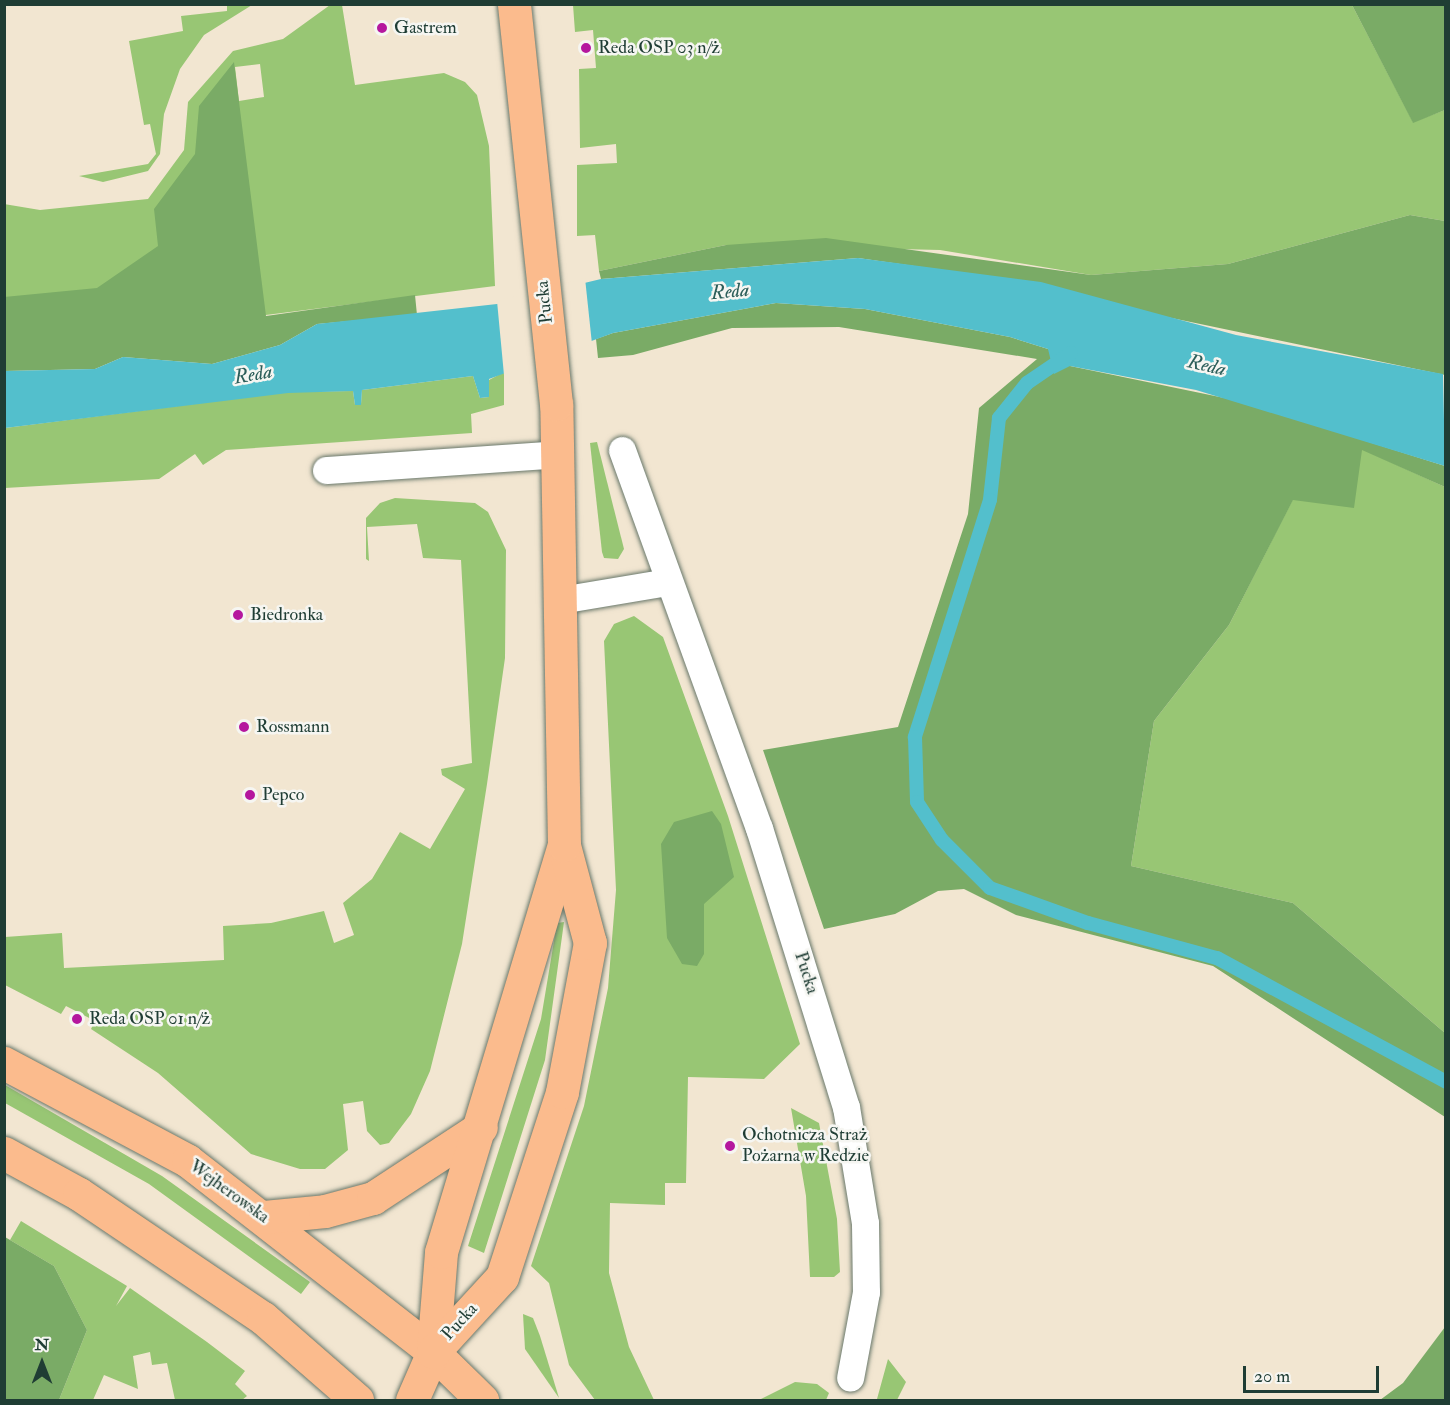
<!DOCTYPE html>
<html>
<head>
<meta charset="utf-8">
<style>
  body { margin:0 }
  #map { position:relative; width:1450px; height:1405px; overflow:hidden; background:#f2e6d1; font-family:"IM FELL Double Pica",serif }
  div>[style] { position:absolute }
  .green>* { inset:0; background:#98c674 }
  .forest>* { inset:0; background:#7aab66 }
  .water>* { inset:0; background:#53bfcc }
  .pier>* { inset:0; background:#f2e6d1 }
  .stream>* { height:14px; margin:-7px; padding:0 7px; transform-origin:7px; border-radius:7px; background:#53bfcc }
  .roads { filter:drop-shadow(0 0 2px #69786b) drop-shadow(0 0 2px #69786b) }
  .lane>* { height:27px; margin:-13.5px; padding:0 13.5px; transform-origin:13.5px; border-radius:13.5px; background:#fff }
  .primary>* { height:33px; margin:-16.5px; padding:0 16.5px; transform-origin:16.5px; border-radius:16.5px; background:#fbbb8d }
  .dots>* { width:16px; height:16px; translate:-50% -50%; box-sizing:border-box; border:3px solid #f6f6f2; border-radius:50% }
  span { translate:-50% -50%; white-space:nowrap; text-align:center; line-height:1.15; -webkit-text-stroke:5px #f6f6f2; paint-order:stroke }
  .poi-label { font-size:18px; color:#1f3d34 }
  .left { translate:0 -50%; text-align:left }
  .street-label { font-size:18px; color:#1f3d34 }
  .water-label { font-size:20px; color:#2c5e5a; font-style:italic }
  .frame { position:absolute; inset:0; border:6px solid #1f3d34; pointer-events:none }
  .north { position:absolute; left:12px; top:1333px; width:60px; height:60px; -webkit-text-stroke:4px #f6f6f2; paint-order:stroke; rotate:0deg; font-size:16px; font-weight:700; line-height:24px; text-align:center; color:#1f3d34 }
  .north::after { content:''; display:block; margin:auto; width:21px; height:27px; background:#1f3d34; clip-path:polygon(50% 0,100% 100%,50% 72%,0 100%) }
  .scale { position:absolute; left:1243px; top:1366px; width:136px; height:27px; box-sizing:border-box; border:3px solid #1f3d34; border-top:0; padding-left:8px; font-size:18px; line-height:21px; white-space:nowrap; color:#1f3d34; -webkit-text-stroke:4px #f6f6f2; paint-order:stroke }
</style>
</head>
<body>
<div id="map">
  <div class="green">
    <i style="clip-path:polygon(227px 5px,252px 5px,204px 35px,180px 69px,164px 114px,160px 154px,148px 171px,103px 182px,79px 176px,148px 164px,156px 154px,150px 124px,144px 125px,129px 41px,183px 31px,181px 16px,227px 11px)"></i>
    <i style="clip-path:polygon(evenodd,330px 5px,342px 5px,355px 85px,444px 73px,465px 82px,477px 95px,489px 146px,495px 286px,5px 348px,4px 204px,40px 210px,148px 199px,184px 150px,188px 102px,233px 51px,283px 39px,330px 5px,260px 64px,264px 97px,239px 101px,235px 67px,260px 64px)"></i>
    <i style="clip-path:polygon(573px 5px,1352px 5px,1413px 122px,1445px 110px,1445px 221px,1410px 215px,1228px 264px,1091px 275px,940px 250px,726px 245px,599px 271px,595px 235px,577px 236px,577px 165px,617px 163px,616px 144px,580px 148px,579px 69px,596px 68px,593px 30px,575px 32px)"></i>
    <i style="clip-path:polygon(504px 372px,504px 405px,471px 414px,472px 433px,226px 450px,203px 465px,195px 454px,159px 479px,5px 488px,5px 428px,288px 392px,353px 391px,355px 405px,361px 404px,362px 390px,473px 376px,480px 398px,489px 397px,489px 380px)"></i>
    <i style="clip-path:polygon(597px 442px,624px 549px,618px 559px,604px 558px,602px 552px,590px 443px)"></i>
    <i style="clip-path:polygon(1362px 449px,1445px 487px,1445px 1033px,1293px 903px,1131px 866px,1154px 721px,1229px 625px,1293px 499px)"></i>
    <i style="clip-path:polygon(395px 498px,475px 503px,488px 512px,506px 550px,505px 658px,487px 784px,462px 944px,430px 1071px,411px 1114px,389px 1143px,380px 1145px,367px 1131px,363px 1101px,343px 1104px,348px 1150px,325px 1169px,300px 1169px,251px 1154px,158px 1073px,91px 1029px,95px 1021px,66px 1006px,61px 1014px,5px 985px,5px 937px,62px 933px,64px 968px,224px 960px,223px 926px,271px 923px,324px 911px,334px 943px,354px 935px,343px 903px,372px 879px,400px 832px,430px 849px,465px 789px,442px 775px,441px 769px,472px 763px,461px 560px,423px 558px,417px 524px,367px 527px,369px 561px,366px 559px,366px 518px,380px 503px)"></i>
    <i style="clip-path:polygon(634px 616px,663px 637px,728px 816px,800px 1044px,764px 1079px,688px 1077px,686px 1183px,665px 1183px,665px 1205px,610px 1203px,609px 1273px,629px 1347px,654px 1400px,595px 1400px,569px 1365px,549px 1283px,531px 1266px,584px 1106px,608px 988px,616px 890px,604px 641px,614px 624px)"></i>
    <i style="clip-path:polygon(564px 922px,545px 1060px,484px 1253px,468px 1246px,541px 1019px,557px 923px)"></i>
    <i style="clip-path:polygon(5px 1085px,162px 1176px,310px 1282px,301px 1294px,149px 1184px,5px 1103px)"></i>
    <i style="clip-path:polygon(791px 1108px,819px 1123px,837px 1219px,840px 1272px,834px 1277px,810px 1277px,806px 1196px)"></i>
    <i style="clip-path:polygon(21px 1221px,127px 1286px,116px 1306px,130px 1288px,207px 1342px,245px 1371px,235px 1384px,247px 1396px,242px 1400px,175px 1400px,167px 1363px,152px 1365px,150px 1352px,133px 1356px,138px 1389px,104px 1375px,93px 1400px,59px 1400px,87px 1330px,54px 1266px,10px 1240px)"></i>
    <i style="clip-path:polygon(523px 1314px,533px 1318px,540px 1336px,559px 1398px,525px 1349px)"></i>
    <i style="clip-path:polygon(888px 1359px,906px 1382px,897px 1400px,867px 1400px,877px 1399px)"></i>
    <i style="clip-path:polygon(795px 1382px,817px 1384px,829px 1393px,826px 1400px,759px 1400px)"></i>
  </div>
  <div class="forest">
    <i style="clip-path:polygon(1352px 5px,1445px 5px,1445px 110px,1413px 123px)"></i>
    <i style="clip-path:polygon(234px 62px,266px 316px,415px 295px,417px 315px,317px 324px,280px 345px,212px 364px,123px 357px,95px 369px,5px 371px,4px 297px,97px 288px,158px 246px,154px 209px,195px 154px,199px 106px)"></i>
    <i style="clip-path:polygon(1410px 215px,1445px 221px,1445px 375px,942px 270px,858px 258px,601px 279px,599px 271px,726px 245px,826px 238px,1091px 275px,1228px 264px)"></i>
    <i style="clip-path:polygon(776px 303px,865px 309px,1010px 337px,1048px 349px,1070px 366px,1239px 401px,1445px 466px,1445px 487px,1362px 450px,1354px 508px,1293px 500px,1229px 625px,1154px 721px,1131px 866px,1293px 903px,1445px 1033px,1445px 1117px,1213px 966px,1016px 915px,964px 889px,938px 891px,895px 914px,824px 929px,763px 750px,898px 727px,968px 514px,979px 408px,1037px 359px,839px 327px,732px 328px,633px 355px,598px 358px,596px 339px,613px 333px)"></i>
    <i style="clip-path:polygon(712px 811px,721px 824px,734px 877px,704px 904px,704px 954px,697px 966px,682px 964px,667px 938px,661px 844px,674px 822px)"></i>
    <i style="clip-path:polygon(5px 1237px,54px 1266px,87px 1330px,59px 1400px,5px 1400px)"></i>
    <i style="clip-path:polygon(1445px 1327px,1445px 1400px,1380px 1400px,1403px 1383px)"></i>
  </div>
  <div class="water">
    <i style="clip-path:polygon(858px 258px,1041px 282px,1236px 335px,1443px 374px,1445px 466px,1196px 390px,1070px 366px,1054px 374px,1048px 349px,1010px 337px,865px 309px,776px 303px,613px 333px,489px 379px,489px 397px,480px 398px,473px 376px,362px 390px,361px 405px,355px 405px,353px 391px,288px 393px,5px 428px,4px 371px,95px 369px,123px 357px,212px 364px,280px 345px,317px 324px,497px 304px,601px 279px)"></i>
  </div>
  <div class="pier">
    <i style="clip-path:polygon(585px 278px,592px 344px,504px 375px,497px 301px)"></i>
  </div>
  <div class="stream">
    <i style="left:1071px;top:353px;width:53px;rotate:145.7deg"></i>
    <i style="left:1027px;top:383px;width:45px;rotate:128.7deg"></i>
    <i style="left:999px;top:418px;width:82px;rotate:96.3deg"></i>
    <i style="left:990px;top:500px;width:249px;rotate:107.6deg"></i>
    <i style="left:915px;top:737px;width:65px;rotate:88.2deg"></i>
    <i style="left:917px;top:802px;width:45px;rotate:56.7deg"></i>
    <i style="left:942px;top:840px;width:68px;rotate:45deg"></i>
    <i style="left:990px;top:888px;width:104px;rotate:19.7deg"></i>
    <i style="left:1088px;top:923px;width:134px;rotate:15.2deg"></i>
    <i style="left:1217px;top:958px;width:260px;rotate:28.4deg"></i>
  </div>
  <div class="roads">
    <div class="lane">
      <i style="left:622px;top:450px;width:402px;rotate:70.1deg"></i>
      <i style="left:759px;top:828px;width:292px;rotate:72.7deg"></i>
      <i style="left:846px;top:1107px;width:118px;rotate:80.7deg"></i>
      <i style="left:865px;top:1223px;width:69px;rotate:89.2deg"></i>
      <i style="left:866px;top:1292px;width:87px;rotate:100.5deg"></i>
      <i style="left:326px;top:470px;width:233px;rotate:-3.9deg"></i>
      <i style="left:560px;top:600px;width:109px;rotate:-9.5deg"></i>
    </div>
    <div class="primary">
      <i style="left:4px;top:1063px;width:208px;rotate:28deg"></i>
      <i style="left:188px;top:1161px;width:311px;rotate:37.9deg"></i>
      <i style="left:433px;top:1352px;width:69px;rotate:44.4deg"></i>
      <i style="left:4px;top:1153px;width:85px;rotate:28.7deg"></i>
      <i style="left:79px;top:1194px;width:222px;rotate:34deg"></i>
      <i style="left:263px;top:1318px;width:125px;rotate:41.1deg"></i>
      <i style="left:264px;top:1217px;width:61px;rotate:-5.6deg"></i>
      <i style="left:325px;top:1211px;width:50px;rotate:-15.2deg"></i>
      <i style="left:373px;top:1198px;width:129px;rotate:-33.3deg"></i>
      <i style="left:433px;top:1352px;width:100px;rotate:-85.4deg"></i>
      <i style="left:441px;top:1252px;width:425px;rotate:-73.2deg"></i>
      <i style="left:412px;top:1400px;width:52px;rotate:-66.4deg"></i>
      <i style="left:433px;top:1352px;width:102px;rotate:-47.4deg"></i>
      <i style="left:502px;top:1277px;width:194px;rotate:-72deg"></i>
      <i style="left:562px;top:1092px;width:152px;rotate:-79.4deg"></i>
      <i style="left:590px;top:943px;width:101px;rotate:-104.9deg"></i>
      <i style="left:564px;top:845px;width:441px;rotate:-91deg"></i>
      <i style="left:556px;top:404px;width:402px;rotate:-96deg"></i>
    </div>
  </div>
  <div class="dots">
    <i style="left:382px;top:28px;background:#b5179e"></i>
    <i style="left:586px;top:48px;background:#b5179e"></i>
    <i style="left:238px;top:615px;background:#b5179e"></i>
    <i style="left:244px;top:727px;background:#b5179e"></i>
    <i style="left:250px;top:795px;background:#b5179e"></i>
    <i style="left:77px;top:1019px;background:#b5179e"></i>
    <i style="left:730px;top:1146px;background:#b5179e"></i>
  </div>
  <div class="poi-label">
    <span class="left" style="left:394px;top:28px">Gastrem</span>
    <span class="left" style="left:598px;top:48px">Reda OSP 03 n/ż</span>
    <span class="left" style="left:250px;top:615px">Biedronka</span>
    <span class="left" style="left:256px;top:727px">Rossmann</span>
    <span class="left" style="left:262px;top:795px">Pepco</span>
    <span class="left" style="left:89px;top:1019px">Reda OSP 01 n/ż</span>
    <span class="left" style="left:742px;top:1146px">Ochotnicza Straż<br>Pożarna w Redzie</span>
  </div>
  <div class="street-label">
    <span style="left:545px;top:302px;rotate:-96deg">Pucka</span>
    <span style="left:806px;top:973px;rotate:72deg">Pucka</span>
    <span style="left:229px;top:1192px;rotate:36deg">Wejherowska</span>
    <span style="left:460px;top:1322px;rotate:-48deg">Pucka</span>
  </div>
  <div class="water-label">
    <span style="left:730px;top:291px;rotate:-5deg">Reda</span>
    <span style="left:1207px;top:365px;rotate:13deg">Reda</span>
    <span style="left:253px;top:374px;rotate:-10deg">Reda</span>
  </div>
  <div class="frame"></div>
  <div class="north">N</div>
  <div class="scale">20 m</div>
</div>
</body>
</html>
